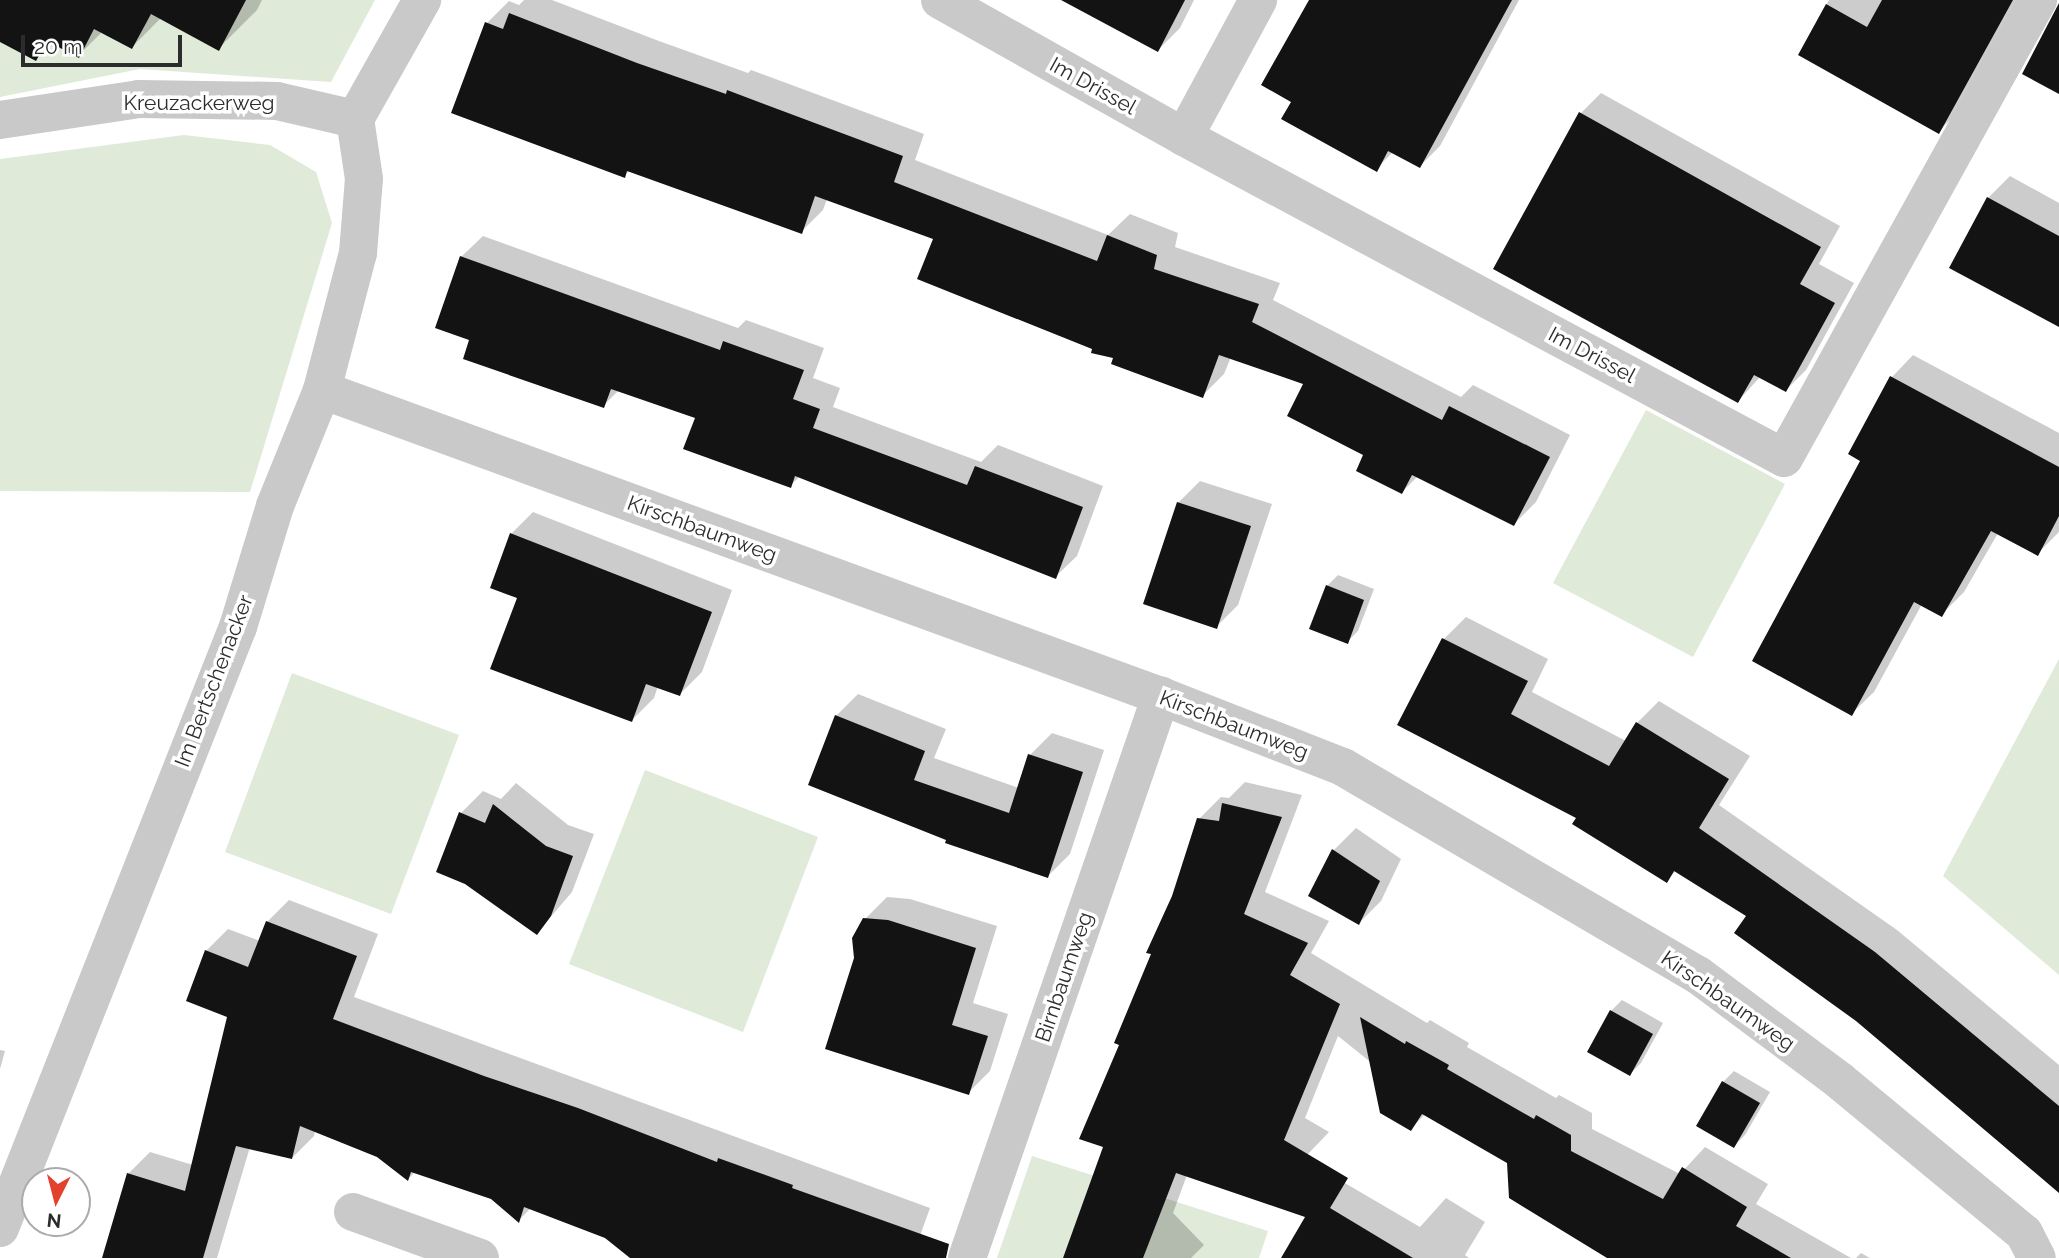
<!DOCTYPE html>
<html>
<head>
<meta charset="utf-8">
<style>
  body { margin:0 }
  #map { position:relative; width:2059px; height:1258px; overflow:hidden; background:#fff; font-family:Raleway,sans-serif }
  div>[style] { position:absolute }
  .green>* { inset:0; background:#dfead9 }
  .shadow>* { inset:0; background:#0003 }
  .building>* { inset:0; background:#131313 }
  .minor>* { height:38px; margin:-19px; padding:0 19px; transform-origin:19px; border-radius:19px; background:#c9c9c9 }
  span { translate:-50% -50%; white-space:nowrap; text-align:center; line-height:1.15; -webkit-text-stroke:7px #fff; paint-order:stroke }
  .street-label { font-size:21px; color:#2c2c2c }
  .north { position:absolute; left:21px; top:1167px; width:70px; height:70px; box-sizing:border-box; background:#fff; border:2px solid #ababab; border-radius:50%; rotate:186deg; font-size:19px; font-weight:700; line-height:28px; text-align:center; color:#2c2c2c }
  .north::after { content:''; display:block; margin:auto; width:24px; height:32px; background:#e3412e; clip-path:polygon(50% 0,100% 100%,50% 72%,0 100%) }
  .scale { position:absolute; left:21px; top:35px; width:161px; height:32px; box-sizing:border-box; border:4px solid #2c2c2c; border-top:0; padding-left:9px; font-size:21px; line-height:24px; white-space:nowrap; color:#2c2c2c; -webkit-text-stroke:5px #fff; paint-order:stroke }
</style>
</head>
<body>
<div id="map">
  <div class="green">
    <i style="clip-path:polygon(0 0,375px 0,331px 82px,140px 69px,0 97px)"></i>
    <i style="clip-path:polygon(184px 135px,270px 145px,316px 172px,332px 223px,250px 492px,0 491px,0 159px)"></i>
    <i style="clip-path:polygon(1646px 410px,1785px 484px,1693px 657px,1553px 583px)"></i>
    <i style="clip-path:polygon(2059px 659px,2059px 975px,1943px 876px)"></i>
    <i style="clip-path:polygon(292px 673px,459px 735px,391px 914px,225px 852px)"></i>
    <i style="clip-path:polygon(645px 770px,818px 837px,743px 1032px,569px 964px)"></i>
    <i style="clip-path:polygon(1032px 1156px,1268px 1231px,1259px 1258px,997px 1258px)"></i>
  </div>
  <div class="shadow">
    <i style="clip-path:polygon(0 0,262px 0,257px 10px,218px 49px,161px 18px,132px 47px,103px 31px,79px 55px,53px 42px,36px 59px,0 40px)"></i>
    <i style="clip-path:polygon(524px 0,552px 0,659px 41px,748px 73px,751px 70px,924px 134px,915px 160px,1108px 235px,1130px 214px,1178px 233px,1175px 247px,1280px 283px,1273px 300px,1461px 397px,1473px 385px,1570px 435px,1536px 502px,1514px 524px,1418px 476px,1402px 492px,1305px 383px,1231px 357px,1224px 374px,1202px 396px,1095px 348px,935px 238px,827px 199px,823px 210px,801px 232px,630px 170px,624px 176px,487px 23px,509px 1px,519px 5px)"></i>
    <i style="clip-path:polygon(1065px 0,1194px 0,1180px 28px,1158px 50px)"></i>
    <i style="clip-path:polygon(1309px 0,1519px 0,1440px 146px,1420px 166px,1393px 152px,1376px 169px,1293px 102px)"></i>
    <i style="clip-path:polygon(1829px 0,2020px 0,1958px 112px,1938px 132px,1800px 54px)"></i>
    <i style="clip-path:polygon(1601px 93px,1840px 226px,1819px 264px,1854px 283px,1806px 370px,1786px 390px,1761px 376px,1738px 401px,1581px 113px)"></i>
    <i style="clip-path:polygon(2010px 176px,2059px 203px,2059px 325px,1988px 198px)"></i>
    <i style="clip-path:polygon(483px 236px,738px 328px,746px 320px,824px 348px,813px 378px,840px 388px,833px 407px,981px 462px,998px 445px,1103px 486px,1077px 556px,1055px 577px,800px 476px,790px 486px,697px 417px,619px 390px,603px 406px,471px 339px,461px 257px)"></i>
    <i style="clip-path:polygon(1913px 355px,2059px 433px,2059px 532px,2037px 554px,1998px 533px,1964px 592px,1942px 614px,1922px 604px,1874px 692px,1852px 713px,1892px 377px)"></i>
    <i style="clip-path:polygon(1200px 481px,1272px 504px,1238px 605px,1216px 627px,1178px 503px)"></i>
    <i style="clip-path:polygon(533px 512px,732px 590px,702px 672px,680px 694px,658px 686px,654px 698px,632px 720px,511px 534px)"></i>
    <i style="clip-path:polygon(1338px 575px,1374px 589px,1358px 631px,1347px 642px,1327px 586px)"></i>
    <i style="clip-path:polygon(1466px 617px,1548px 659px,1532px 692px,1626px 741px,1637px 723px,1659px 701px,1750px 756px,1719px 805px,1897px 930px,2059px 1065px,2059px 1190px,1749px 916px,1677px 870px,1667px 880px,1578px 818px,1399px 724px,1444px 639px)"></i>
    <i style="clip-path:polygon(858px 694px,946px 729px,934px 758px,1019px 788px,1030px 755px,1052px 733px,1104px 750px,1070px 854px,1048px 876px,948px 842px,836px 716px)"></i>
    <i style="clip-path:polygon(1245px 782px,1302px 795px,1265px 892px,1329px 921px,1311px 953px,1427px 1023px,1430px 1020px,1469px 1043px,1467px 1047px,1556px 1098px,1559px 1095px,1592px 1113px,1592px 1129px,1680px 1174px,1705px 1147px,1768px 1184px,1756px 1204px,1851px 1258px,1611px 1258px,1508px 1162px,1425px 1114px,1411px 1129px,1389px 1077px,1338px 1036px,1305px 1118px,1329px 1132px,1308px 1154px,1258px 1199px,1187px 1175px,1173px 1213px,1204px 1245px,1191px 1258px,1066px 1258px,1105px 1146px,1121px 1044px,1199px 819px,1221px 797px,1229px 798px)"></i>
    <i style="clip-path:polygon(516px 783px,568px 825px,594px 834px,572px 892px,537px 933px,461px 813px,483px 791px,501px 799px)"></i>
    <i style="clip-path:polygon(1356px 828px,1401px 859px,1381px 901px,1359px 923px,1310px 895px,1334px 850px)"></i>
    <i style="clip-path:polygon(887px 897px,910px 899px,997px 926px,973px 1003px,1008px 1014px,990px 1071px,968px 1093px,856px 958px,865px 919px)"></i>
    <i style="clip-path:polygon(289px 900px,378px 934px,354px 997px,930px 1208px,912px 1258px,633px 1258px,605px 1236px,531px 1208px,519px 1220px,492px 1198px,415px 1172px,408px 1179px,378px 1155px,315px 1130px,314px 1136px,292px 1158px,250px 1147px,217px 1258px,112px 1258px,128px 1174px,150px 1152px,193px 1165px,229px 1016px,206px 951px,228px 929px,260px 941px,267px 922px)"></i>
    <i style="clip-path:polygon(1622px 1000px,1663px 1023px,1641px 1063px,1630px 1074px,1611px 1011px)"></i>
    <i style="clip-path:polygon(0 1050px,5px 1051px,0 1069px)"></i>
    <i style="clip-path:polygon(1734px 1071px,1770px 1092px,1745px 1135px,1734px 1146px,1723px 1082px)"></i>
    <i style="clip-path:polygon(1338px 1179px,1420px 1227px,1446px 1198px,1485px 1222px,1465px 1255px,1469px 1258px,1283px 1258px)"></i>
    <i style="clip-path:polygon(1861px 1253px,1870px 1258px,1856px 1258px)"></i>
  </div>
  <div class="building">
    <i style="clip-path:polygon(0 0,246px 0,219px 51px,151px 14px,132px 49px,94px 29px,79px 58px,47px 41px,36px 61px,0 42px)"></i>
    <i style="clip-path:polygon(1061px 0,1185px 0,1158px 52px)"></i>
    <i style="clip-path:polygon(1309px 0,1512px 0,1420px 168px,1388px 151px,1377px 172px,1281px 119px,1291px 102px,1261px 85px)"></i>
    <i style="clip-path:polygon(1882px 0,2013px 0,1939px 134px,1798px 55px,1826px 4px,1867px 27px)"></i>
    <i style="clip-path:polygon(2059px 3px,2059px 94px,2022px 74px)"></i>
    <i style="clip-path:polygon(509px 13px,637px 63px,726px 94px,727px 90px,903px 156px,894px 182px,1097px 261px,1107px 235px,1157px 255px,1154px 269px,1259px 304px,1252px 322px,1442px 420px,1449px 406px,1550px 457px,1514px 526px,1412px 475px,1402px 494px,1356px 471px,1363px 455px,1287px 416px,1303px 384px,1219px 355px,1203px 398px,1111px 364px,1113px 358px,1091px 353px,1092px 349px,917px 279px,933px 239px,815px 196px,802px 234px,627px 171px,625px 178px,451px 113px,485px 22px,503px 29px)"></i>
    <i style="clip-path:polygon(1579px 112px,1821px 247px,1800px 284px,1835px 303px,1786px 392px,1754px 375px,1738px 403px,1493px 269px)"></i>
    <i style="clip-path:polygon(1987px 197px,2059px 236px,2059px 327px,1949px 268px)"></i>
    <i style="clip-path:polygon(460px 256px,720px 350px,723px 341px,804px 370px,793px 399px,820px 409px,813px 428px,967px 485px,975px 466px,1083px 507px,1056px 579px,795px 476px,791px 488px,683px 449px,695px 418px,611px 389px,604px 408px,463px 359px,469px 340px,435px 328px)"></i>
    <i style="clip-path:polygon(1890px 376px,2059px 467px,2059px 516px,2038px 556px,1991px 531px,1942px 617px,1914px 602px,1852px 716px,1752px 661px,1860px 461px,1848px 454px)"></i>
    <i style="clip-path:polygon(1177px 502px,1251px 526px,1217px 629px,1143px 604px)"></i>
    <i style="clip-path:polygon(510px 533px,712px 612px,680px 696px,646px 684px,632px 722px,490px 669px,517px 598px,490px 588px)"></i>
    <i style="clip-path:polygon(1326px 585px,1364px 600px,1348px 644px,1309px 629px)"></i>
    <i style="clip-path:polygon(1442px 638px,1528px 681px,1511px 714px,1609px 766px,1636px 722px,1729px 779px,1699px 828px,1875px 952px,2059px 1106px,2059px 1193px,1856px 1021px,1734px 933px,1746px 916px,1674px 871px,1667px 883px,1572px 824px,1576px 818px,1397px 725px)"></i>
    <i style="clip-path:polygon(835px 715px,925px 751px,914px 780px,1009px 813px,1028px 754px,1083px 772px,1048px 878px,945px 843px,946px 840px,808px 785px)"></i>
    <i style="clip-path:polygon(1222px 803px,1282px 817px,1244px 914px,1308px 943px,1290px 975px,1340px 1004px,1284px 1140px,1348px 1178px,1330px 1208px,1413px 1258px,1281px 1258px,1305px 1217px,1176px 1173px,1143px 1258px,1063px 1258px,1103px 1147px,1079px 1139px,1119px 1045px,1114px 1043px,1151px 954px,1146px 953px,1172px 896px,1197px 818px,1219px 821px)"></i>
    <i style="clip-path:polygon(493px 804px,546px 846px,573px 856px,551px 916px,537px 935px,465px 884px,436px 872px,459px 812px,485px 823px)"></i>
    <i style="clip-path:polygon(1332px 849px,1380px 881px,1359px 925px,1308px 896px)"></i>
    <i style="clip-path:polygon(863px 918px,888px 920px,976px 948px,952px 1025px,988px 1036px,969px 1095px,825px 1049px,854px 958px,852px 938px)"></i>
    <i style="clip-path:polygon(266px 921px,357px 956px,333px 1019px,484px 1076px,578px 1108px,717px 1162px,718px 1158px,793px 1185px,792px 1188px,949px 1244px,946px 1258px,630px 1258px,605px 1238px,524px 1207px,519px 1223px,491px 1199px,411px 1172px,408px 1181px,377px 1157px,300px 1126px,292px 1159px,236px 1146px,203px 1258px,102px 1258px,127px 1173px,185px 1191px,227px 1017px,186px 1001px,205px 950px,248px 967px)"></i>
    <i style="clip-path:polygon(1610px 1010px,1653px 1034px,1630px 1076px,1587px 1052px)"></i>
    <i style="clip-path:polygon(1360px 1017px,1405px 1044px,1406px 1041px,1449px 1065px,1447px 1069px,1534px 1119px,1536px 1115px,1571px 1135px,1571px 1151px,1663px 1199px,1682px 1167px,1747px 1207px,1736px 1226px,1791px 1258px,1607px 1258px,1509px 1198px,1507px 1163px,1422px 1114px,1411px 1131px,1380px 1113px)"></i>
    <i style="clip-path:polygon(1722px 1081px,1760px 1103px,1734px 1148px,1696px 1126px)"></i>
  </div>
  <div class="minor">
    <i style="left:940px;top:0;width:280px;rotate:29.3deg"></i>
    <i style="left:1184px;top:137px;width:680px;rotate:28.15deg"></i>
    <i style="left:1784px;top:458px;width:524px;rotate:-60.99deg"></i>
    <i style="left:355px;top:119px;width:137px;rotate:-60.6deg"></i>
    <i style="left:0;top:120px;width:141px;rotate:-8.6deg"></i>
    <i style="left:139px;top:99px;width:138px;rotate:0.8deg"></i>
    <i style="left:277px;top:101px;width:80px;rotate:13deg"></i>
    <i style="left:1184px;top:137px;width:156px;rotate:-61.6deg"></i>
    <i style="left:322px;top:390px;width:893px;rotate:20.04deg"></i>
    <i style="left:1161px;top:696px;width:195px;rotate:21.3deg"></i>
    <i style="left:1343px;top:767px;width:411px;rotate:30.4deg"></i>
    <i style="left:1698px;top:975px;width:177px;rotate:36.7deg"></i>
    <i style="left:1840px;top:1081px;width:239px;rotate:39.6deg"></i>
    <i style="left:2024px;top:1233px;width:28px;rotate:63deg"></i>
    <i style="left:353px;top:1212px;width:135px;rotate:19.9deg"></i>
    <i style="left:0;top:1228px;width:646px;rotate:-68.4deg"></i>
    <i style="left:238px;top:627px;width:127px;rotate:-73deg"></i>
    <i style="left:275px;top:506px;width:125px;rotate:-67.9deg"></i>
    <i style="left:322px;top:390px;width:142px;rotate:-75.3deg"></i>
    <i style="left:358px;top:253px;width:74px;rotate:-85.4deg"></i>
    <i style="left:364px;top:179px;width:61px;rotate:-98.5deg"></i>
    <i style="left:967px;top:1258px;width:595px;rotate:-70.96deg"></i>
  </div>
  <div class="street-label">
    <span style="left:1093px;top:86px;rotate:29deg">Im Drissel</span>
    <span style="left:199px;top:103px">Kreuzackerweg</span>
    <span style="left:1592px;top:355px;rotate:28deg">Im Drissel</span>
    <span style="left:702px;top:529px;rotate:20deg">Kirschbaumweg</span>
    <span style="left:214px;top:681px;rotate:-69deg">Im Bertschenacker</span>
    <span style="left:1234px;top:725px;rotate:21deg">Kirschbaumweg</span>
    <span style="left:1064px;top:977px;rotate:-71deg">Birnbaumweg</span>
    <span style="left:1728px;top:1001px;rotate:35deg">Kirschbaumweg</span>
  </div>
  <div class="north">N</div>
  <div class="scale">20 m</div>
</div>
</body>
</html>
